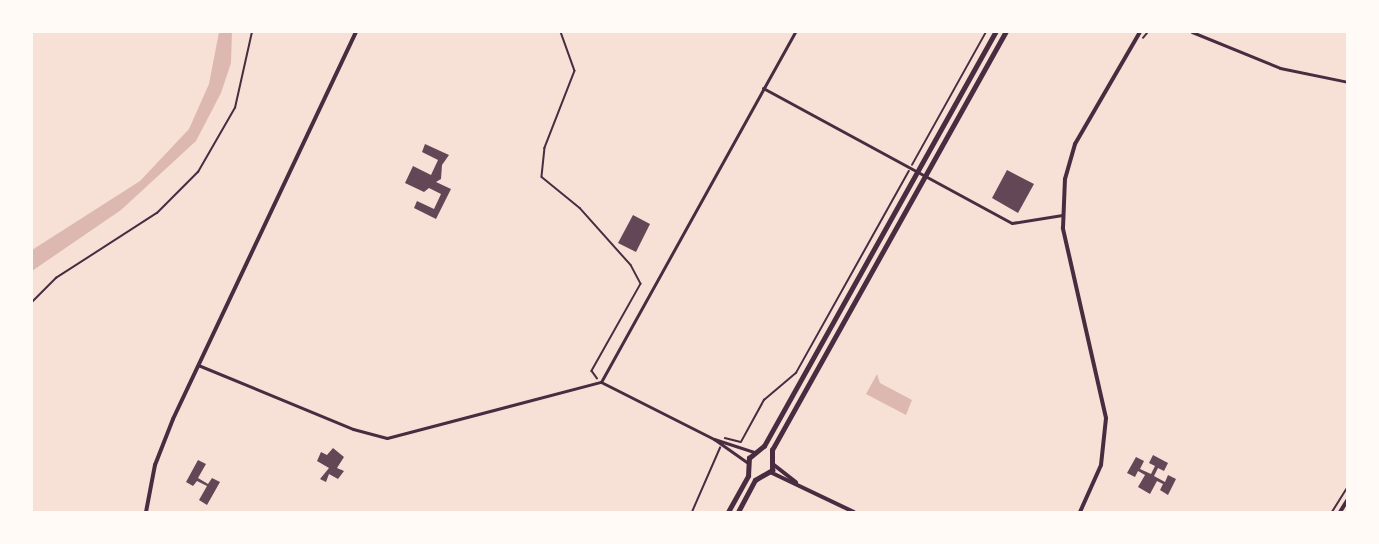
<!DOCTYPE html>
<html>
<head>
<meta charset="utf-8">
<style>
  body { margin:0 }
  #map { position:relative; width:1379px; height:544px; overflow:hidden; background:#f7e1d7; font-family:Karla,sans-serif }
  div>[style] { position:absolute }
  .water>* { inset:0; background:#dcb8b0 }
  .building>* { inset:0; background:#644757 }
  .path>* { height:1.5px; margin:-0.75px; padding:0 0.75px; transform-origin:0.75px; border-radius:0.75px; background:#4a2c40 }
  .minor>* { height:3px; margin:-1.5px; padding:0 1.5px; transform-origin:1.5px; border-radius:1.5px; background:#4a2c40 }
  .tertiary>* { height:4px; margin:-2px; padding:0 2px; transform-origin:2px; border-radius:2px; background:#4a2c40 }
  .secondary>* { height:4px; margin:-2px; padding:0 2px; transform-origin:2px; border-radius:2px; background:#4a2c40 }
  .trunk>* { height:4.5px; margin:-2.25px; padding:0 2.25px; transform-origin:2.25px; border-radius:2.25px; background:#4a2c40 }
  span { translate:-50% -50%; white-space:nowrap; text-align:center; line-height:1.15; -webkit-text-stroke:6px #fffaf5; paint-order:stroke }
  .frame { position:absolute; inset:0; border:33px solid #fffaf5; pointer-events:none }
</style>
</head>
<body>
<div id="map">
  <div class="water">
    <i style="clip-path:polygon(219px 32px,232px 32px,231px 63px,221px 93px,196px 141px,121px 210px,32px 271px,32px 250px,140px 181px,189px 129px,209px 84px)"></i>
    <i style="clip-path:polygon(877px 374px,880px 383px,912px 400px,906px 415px,866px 394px)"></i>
  </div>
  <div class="building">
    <i style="clip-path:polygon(425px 144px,449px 155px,442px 165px,441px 179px,436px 182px,451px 189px,436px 219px,414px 208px,417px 201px,434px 209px,441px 194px,429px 188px,424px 192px,405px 183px,413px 166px,431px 175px,438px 160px,422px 152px)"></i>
    <i style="clip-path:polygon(1007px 170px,1034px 184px,1018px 213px,992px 198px)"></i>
    <i style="clip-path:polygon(633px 215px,650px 224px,636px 252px,618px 243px)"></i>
    <i style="clip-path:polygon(333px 448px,344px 457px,337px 468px,344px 471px,338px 479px,329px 474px,326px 482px,320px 479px,329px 468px,317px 461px,321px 452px,327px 455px)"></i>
    <i style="clip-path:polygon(1153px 455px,1168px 463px,1164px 471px,1158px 468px,1154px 476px,1165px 482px,1168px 475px,1176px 479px,1168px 495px,1160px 490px,1163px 484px,1157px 481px,1150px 494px,1138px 487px,1145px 475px,1138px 471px,1135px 477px,1127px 473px,1136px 457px,1144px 461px,1140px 469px,1151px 474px,1155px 466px,1149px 463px)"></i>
    <i style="clip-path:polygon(198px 460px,206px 464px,198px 478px,208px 484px,212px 478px,220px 482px,207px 505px,199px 500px,207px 486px,197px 481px,193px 486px,186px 482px)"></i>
  </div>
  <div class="path">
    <i style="left:561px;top:32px;width:41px;rotate:70.3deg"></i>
    <i style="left:575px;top:71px;width:83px;rotate:111.3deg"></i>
    <i style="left:545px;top:148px;width:29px;rotate:96deg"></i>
    <i style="left:542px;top:177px;width:49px;rotate:39.2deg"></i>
    <i style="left:580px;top:208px;width:76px;rotate:48.2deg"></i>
    <i style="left:631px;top:265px;width:21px;rotate:62deg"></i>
    <i style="left:641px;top:284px;width:100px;rotate:119.4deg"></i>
    <i style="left:592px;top:371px;width:9px;rotate:54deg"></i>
    <i style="left:1143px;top:38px;width:8px;rotate:-50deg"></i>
    <i style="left:912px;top:165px;width:152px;rotate:-60.9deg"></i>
    <i style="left:32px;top:302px;width:34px;rotate:-45deg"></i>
    <i style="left:56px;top:278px;width:120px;rotate:-32.8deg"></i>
    <i style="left:157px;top:213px;width:58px;rotate:-45deg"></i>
    <i style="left:198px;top:172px;width:74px;rotate:-60deg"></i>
    <i style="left:235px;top:108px;width:78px;rotate:-77.4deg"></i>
    <i style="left:725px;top:438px;width:16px;rotate:14deg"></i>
    <i style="left:741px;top:442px;width:48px;rotate:-61.3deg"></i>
    <i style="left:764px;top:400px;width:42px;rotate:-40.2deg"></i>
    <i style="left:796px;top:373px;width:231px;rotate:-60.8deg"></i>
    <i style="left:692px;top:512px;width:70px;rotate:-66.4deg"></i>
    <i style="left:1332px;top:512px;width:31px;rotate:-58deg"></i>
  </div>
  <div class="minor">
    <i style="left:1192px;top:32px;width:95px;rotate:22.2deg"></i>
    <i style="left:1280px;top:68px;width:69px;rotate:11.6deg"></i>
    <i style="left:763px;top:88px;width:283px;rotate:28.5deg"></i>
    <i style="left:1012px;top:223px;width:51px;rotate:-9.1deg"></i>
    <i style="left:198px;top:365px;width:168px;rotate:22.4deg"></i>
    <i style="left:353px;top:429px;width:35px;rotate:15deg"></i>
    <i style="left:387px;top:438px;width:221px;rotate:-14.7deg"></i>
    <i style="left:601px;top:382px;width:127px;rotate:26.8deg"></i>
    <i style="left:714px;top:439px;width:42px;rotate:18deg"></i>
    <i style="left:601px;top:382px;width:400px;rotate:-61deg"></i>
    <i style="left:714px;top:439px;width:42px;rotate:35.2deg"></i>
  </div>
  <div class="tertiary">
    <i style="left:1340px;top:512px;width:15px;rotate:-58deg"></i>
  </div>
  <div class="secondary">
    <i style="left:774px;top:465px;width:28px;rotate:38deg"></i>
    <i style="left:770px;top:472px;width:93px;rotate:25.5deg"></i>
    <i style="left:146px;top:512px;width:48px;rotate:-79.2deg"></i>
    <i style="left:155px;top:465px;width:49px;rotate:-68.6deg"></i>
    <i style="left:173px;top:419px;width:428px;rotate:-64.7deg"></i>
    <i style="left:1080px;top:512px;width:51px;rotate:-65.9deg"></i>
    <i style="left:1101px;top:465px;width:47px;rotate:-83.9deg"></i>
    <i style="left:1106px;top:418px;width:195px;rotate:-102.8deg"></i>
    <i style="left:1063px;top:228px;width:49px;rotate:-87.7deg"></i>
    <i style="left:1065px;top:179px;width:36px;rotate:-74deg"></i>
    <i style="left:1075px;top:144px;width:129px;rotate:-59.9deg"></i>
  </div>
  <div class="trunk">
    <i style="left:728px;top:512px;width:41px;rotate:-60.9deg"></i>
    <i style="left:748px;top:476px;width:18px;rotate:-87deg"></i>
    <i style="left:749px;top:458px;width:19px;rotate:-39deg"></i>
    <i style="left:764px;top:446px;width:474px;rotate:-60.8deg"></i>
    <i style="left:738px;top:512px;width:36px;rotate:-62deg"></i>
    <i style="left:755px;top:480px;width:20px;rotate:-30deg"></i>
    <i style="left:772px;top:470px;width:20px;rotate:-90deg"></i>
    <i style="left:772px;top:450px;width:479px;rotate:-60.8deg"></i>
  </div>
  <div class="frame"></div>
</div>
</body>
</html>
